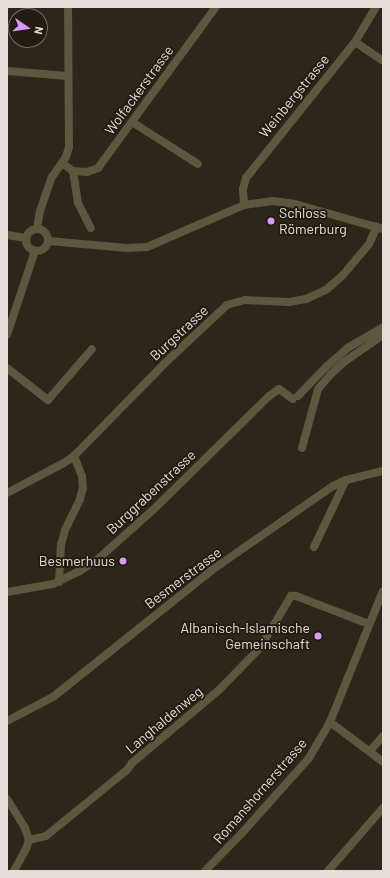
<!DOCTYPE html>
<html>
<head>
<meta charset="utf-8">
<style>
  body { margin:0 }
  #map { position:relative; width:390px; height:878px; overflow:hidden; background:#2c261b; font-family:Barlow,sans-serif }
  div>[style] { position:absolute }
  .minor>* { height:8px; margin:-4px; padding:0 4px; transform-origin:4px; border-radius:4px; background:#5a583e }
  .minor>.ring { margin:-4px; padding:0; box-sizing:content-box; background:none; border:8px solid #5a583e; border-radius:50% }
  .dots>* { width:11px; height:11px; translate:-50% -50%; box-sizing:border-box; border:2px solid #231c12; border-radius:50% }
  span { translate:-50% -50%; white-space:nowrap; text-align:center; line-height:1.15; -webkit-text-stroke:4px #231c12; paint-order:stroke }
  .street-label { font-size:14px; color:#e3dfd8 }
  .poi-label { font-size:14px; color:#e3dfd8 }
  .left { translate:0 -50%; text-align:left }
  .right { translate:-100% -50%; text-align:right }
  .frame { position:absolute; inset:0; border:8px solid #e3dfd8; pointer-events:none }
  .north { position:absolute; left:8px; top:8px; width:40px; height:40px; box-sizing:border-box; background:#231c12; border:1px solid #706a61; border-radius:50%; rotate:103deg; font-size:11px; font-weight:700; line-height:16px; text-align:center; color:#e3dfd8 }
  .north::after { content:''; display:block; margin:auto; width:14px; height:18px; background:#d89bf8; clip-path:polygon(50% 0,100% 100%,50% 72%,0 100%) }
</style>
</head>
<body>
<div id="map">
  <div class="minor">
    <i style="left:355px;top:42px;width:34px;rotate:34deg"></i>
    <i style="left:7px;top:71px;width:61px;rotate:4.7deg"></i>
    <i style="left:132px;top:122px;width:78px;rotate:32.5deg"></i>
    <i style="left:62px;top:163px;width:14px;rotate:36deg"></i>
    <i style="left:73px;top:171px;width:32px;rotate:81deg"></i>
    <i style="left:78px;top:203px;width:28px;rotate:63deg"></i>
    <i style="left:73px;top:171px;width:14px;rotate:4deg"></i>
    <i style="left:87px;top:172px;width:12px;rotate:-20deg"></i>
    <i style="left:98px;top:168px;width:200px;rotate:-53.8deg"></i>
    <i style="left:244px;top:205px;width:16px;rotate:-94deg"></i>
    <i style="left:243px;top:189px;width:11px;rotate:-75deg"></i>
    <i style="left:246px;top:178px;width:174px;rotate:-51.3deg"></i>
    <i style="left:355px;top:42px;width:41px;rotate:-59deg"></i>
    <i style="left:37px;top:228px;width:17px;rotate:-80deg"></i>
    <i style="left:40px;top:211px;width:36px;rotate:-71deg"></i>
    <i style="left:52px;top:177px;width:24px;rotate:-55deg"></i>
    <i style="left:66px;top:157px;width:10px;rotate:-73deg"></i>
    <i style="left:69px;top:147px;width:140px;rotate:-90.4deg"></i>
    <i class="ring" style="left:26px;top:229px;width:14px;height:14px"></i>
    <i style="left:7px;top:235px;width:19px;rotate:9deg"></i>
    <i style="left:49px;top:241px;width:78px;rotate:5.1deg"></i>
    <i style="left:127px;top:248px;width:20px;rotate:-3deg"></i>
    <i style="left:147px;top:247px;width:106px;rotate:-23.4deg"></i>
    <i style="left:244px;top:205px;width:29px;rotate:-8deg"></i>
    <i style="left:273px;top:201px;width:22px;rotate:8deg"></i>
    <i style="left:295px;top:204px;width:91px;rotate:15.9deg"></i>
    <i style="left:7px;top:335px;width:89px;rotate:-71.6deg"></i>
    <i style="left:7px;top:368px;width:52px;rotate:38deg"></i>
    <i style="left:48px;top:400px;width:67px;rotate:-49.2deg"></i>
    <i style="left:298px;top:396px;width:40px;rotate:-46deg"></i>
    <i style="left:326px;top:367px;width:30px;rotate:-41deg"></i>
    <i style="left:349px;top:347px;width:39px;rotate:-30deg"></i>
    <i style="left:302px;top:448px;width:61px;rotate:-74.8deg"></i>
    <i style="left:318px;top:389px;width:20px;rotate:-49deg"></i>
    <i style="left:331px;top:374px;width:18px;rotate:-43deg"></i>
    <i style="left:344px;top:362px;width:47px;rotate:-34.7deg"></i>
    <i style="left:7px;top:493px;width:64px;rotate:-27.8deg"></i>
    <i style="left:64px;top:463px;width:12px;rotate:-35deg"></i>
    <i style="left:74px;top:456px;width:130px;rotate:-45.6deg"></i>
    <i style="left:165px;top:363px;width:85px;rotate:-43.1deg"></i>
    <i style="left:227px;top:305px;width:19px;rotate:-16deg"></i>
    <i style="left:245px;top:300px;width:44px;rotate:2.6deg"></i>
    <i style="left:289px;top:302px;width:17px;rotate:-10deg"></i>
    <i style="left:306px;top:299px;width:23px;rotate:-25deg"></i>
    <i style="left:327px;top:289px;width:21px;rotate:-41deg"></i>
    <i style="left:343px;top:275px;width:40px;rotate:-50deg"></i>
    <i style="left:369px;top:244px;width:19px;rotate:-65deg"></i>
    <i style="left:314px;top:547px;width:74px;rotate:-64.5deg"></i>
    <i style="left:59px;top:582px;width:37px;rotate:-87deg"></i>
    <i style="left:61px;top:545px;width:16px;rotate:-75deg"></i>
    <i style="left:65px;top:530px;width:34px;rotate:-64deg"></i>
    <i style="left:80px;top:499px;width:11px;rotate:-75deg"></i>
    <i style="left:83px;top:488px;width:12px;rotate:-95deg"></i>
    <i style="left:82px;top:476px;width:22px;rotate:-112deg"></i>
    <i style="left:7px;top:592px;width:47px;rotate:-9.9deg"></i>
    <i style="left:53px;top:584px;width:30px;rotate:-26deg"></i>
    <i style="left:80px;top:571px;width:22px;rotate:-34deg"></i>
    <i style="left:98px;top:559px;width:74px;rotate:-41.7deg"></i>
    <i style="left:153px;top:510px;width:163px;rotate:-44.5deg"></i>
    <i style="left:269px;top:396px;width:12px;rotate:-35deg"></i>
    <i style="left:279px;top:389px;width:17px;rotate:36deg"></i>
    <i style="left:7px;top:721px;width:52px;rotate:-27.6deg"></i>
    <i style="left:53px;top:697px;width:203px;rotate:-38.6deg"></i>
    <i style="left:212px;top:570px;width:147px;rotate:-34.8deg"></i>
    <i style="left:333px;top:486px;width:14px;rotate:-25deg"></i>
    <i style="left:346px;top:480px;width:38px;rotate:-14deg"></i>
    <i style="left:330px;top:722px;width:66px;rotate:37deg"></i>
    <i style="left:370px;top:751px;width:20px;rotate:-49deg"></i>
    <i style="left:7px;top:799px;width:34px;rotate:58deg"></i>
    <i style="left:25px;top:828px;width:13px;rotate:72deg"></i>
    <i style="left:29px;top:840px;width:9px;rotate:108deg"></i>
    <i style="left:26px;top:849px;width:25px;rotate:119deg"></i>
    <i style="left:29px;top:840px;width:17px;rotate:-13deg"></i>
    <i style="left:46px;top:836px;width:104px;rotate:-39.2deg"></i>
    <i style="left:127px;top:770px;width:9px;rotate:-54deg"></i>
    <i style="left:132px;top:763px;width:114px;rotate:-40deg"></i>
    <i style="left:219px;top:690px;width:59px;rotate:-45.7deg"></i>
    <i style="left:260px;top:648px;width:61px;rotate:-59.2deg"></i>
    <i style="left:291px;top:596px;width:5px"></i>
    <i style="left:296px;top:596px;width:78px;rotate:21deg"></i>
    <i style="left:205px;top:871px;width:53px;rotate:-45.8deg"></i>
    <i style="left:242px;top:833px;width:101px;rotate:-48.2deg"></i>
    <i style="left:309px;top:758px;width:42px;rotate:-59.7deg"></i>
    <i style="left:330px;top:722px;width:141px;rotate:-68deg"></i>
    <i style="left:328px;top:871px;width:84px;rotate:-48.9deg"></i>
  </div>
  <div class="dots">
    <i style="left:271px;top:221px;background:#d89bf8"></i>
    <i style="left:123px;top:561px;background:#d89bf8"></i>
    <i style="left:318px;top:636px;background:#d89bf8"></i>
  </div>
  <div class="street-label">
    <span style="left:139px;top:90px;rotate:-54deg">Wolfackerstrasse</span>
    <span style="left:294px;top:96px;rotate:-51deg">Weinbergstrasse</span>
    <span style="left:179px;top:333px;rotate:-43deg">Burgstrasse</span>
    <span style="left:151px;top:492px;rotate:-43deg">Burggrabenstrasse</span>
    <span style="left:183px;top:578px;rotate:-37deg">Besmerstrasse</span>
    <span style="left:164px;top:720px;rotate:-40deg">Langhaldenweg</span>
    <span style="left:260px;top:791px;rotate:-49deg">Romanshornerstrasse</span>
  </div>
  <div class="poi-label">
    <span class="left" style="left:279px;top:221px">Schloss<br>Römerburg</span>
    <span class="right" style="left:115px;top:561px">Besmerhuus</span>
    <span class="right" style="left:310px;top:636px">Albanisch-Islamische<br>Gemeinschaft</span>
  </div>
  <div class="frame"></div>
  <div class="north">N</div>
</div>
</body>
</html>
